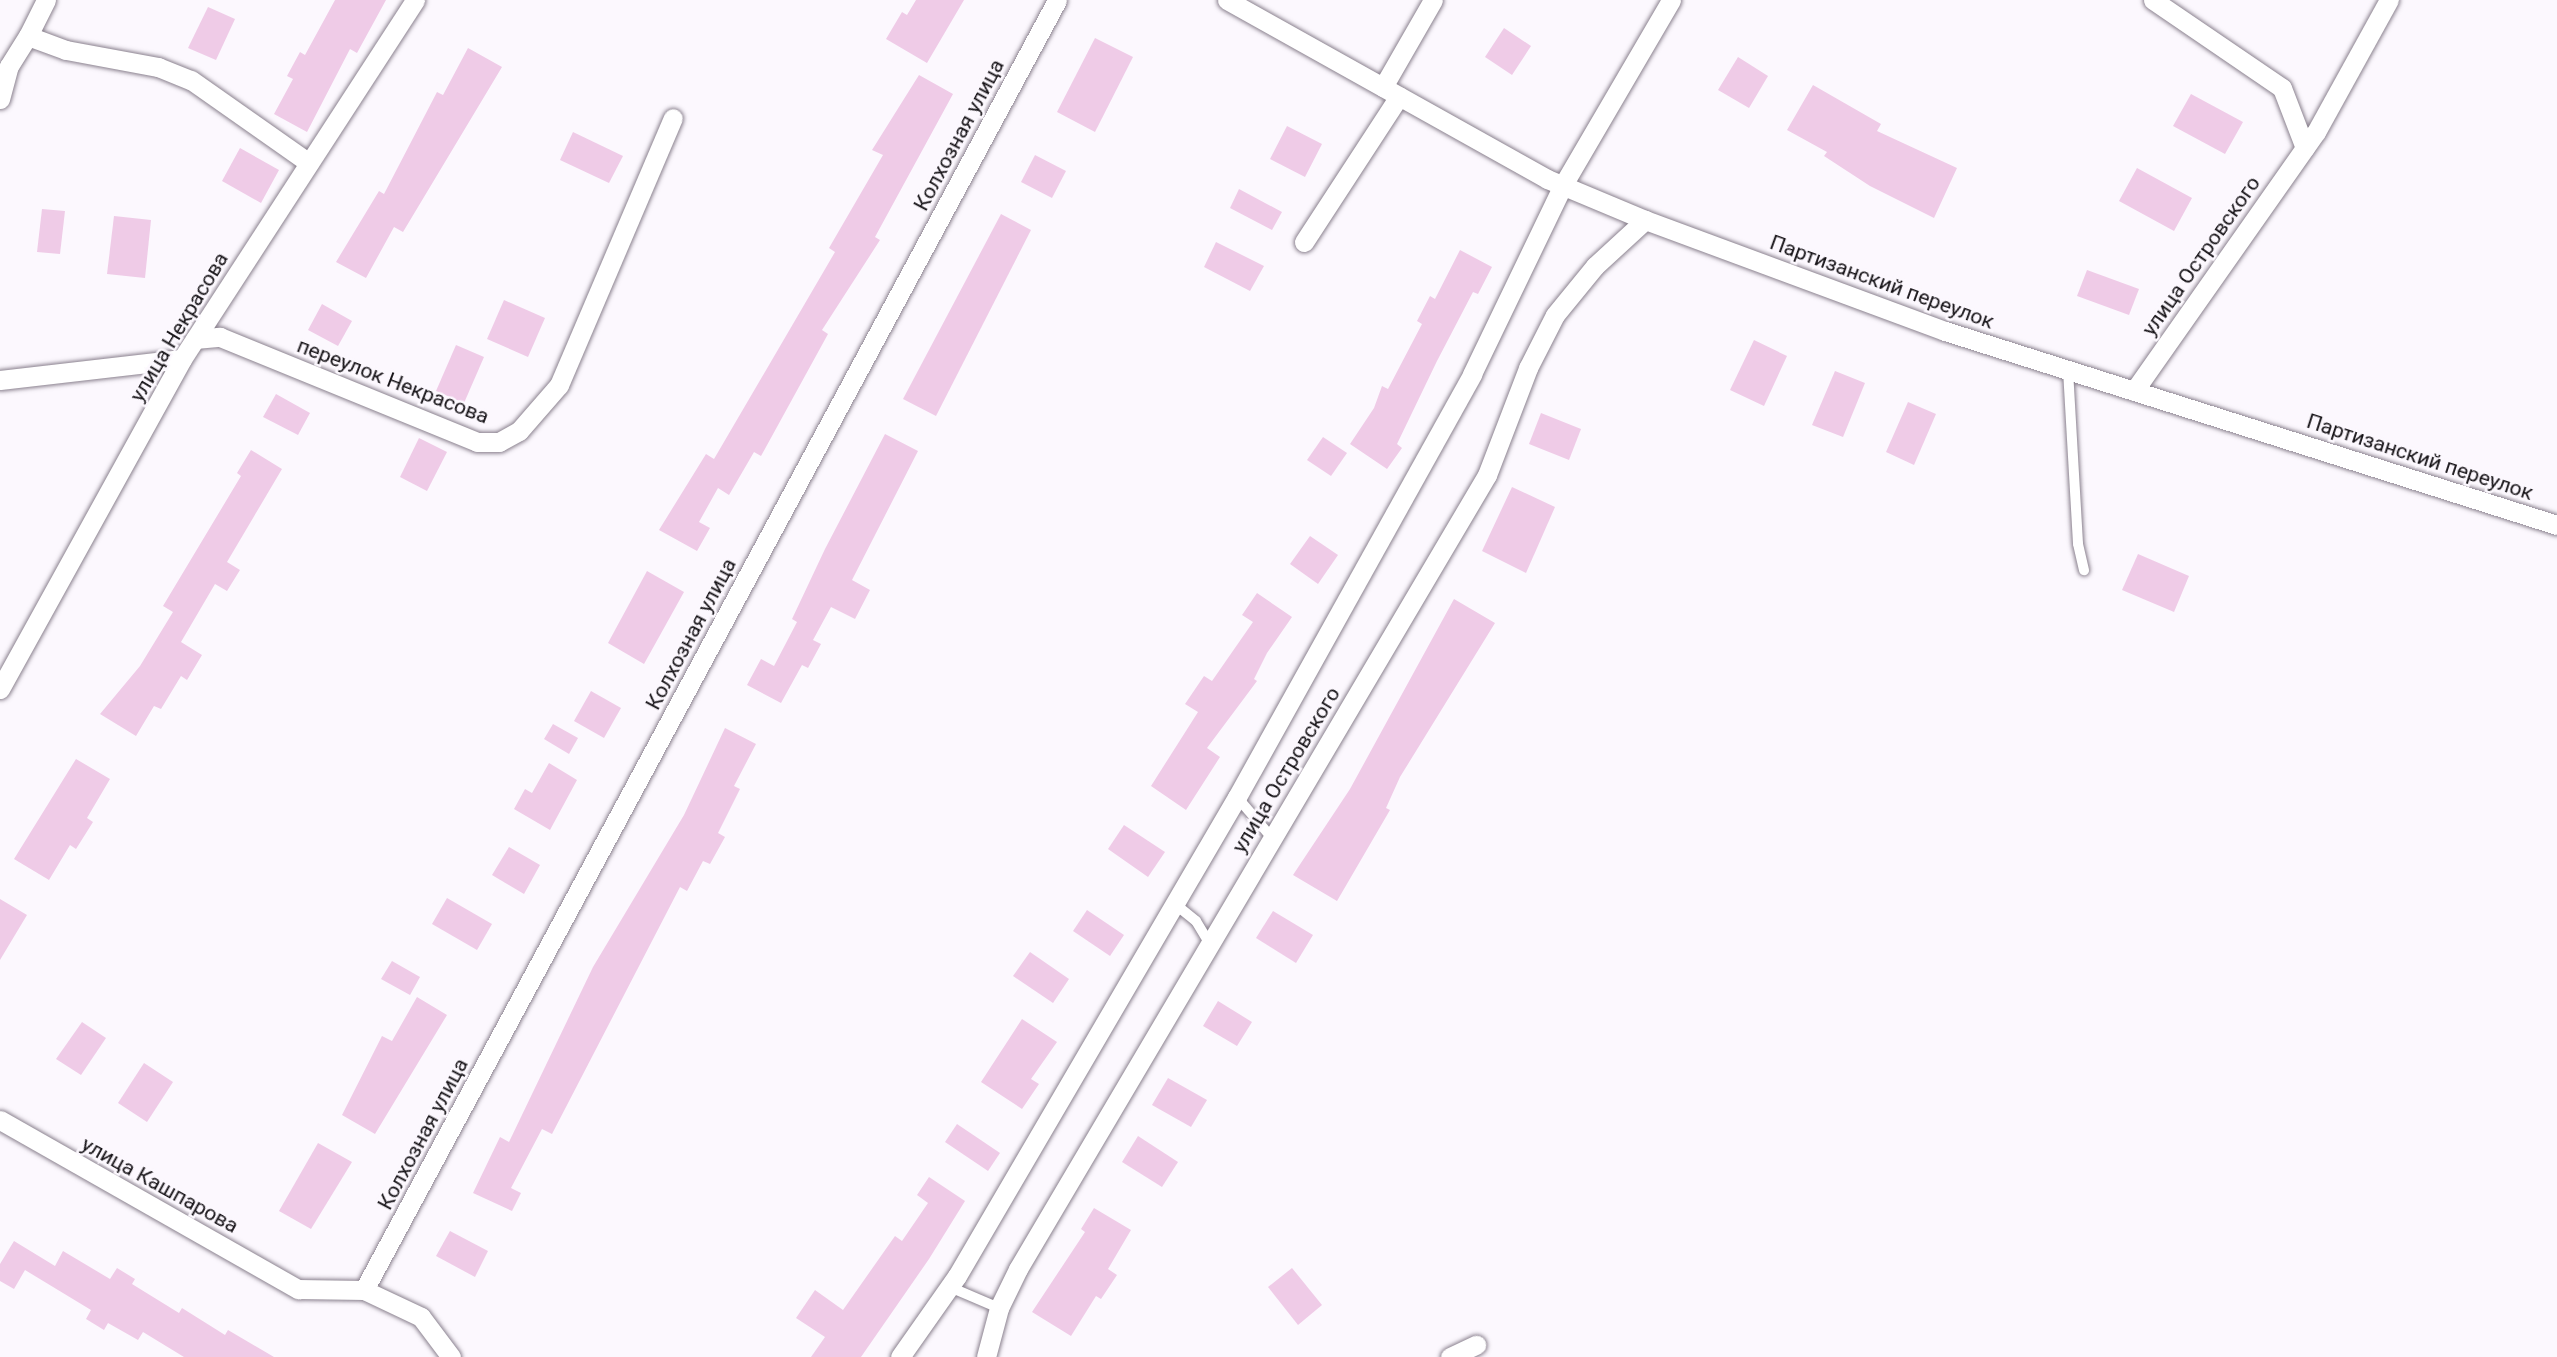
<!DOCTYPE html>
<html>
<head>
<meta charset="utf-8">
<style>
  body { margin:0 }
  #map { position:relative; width:2557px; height:1357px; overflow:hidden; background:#fcf8fe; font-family:Roboto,sans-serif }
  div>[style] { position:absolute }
  .building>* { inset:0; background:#efcbe7 }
  .roads { filter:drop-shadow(0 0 2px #8a818e) drop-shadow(0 0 2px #8a818e) }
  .service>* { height:10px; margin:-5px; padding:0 5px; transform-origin:5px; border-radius:5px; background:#fff }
  .minor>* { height:19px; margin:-9.5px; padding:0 9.5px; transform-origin:9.5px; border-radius:9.5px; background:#fff }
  span { translate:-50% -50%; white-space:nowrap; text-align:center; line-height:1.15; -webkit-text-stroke:5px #fcf8fe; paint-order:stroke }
  .street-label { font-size:21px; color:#151216 }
</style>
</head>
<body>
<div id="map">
  <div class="building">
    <i style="clip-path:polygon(335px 0,386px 0,357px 53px,350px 49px,307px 132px,274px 114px,293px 79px,287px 76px,300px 52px,305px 55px)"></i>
    <i style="clip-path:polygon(916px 0,964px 0,927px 63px,886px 39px,902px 12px,907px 15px)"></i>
    <i style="clip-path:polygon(208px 7px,235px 19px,216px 60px,188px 48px)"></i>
    <i style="clip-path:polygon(1504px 28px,1531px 46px,1512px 75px,1485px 57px)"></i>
    <i style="clip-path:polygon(1095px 38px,1133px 57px,1095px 132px,1057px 112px)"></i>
    <i style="clip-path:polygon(468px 48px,502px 67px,403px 232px,394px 227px,366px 278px,336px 262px,379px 191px,384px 194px,437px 92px,443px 95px)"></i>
    <i style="clip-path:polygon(1738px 57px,1768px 76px,1749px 108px,1718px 90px)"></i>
    <i style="clip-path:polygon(919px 75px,953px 94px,875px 237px,880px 240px,822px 330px,828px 334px,761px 456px,754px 452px,729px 495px,718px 488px,699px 522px,710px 528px,697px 551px,659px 530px,706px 454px,714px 459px,835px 252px,829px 248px,883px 155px,872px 150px)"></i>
    <i style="clip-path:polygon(1813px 85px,1881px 124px,1877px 131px,1957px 168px,1934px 218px,1870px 186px,1824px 156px,1827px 152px,1787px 130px)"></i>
    <i style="clip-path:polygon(2191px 94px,2243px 122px,2225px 154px,2173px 126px)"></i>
    <i style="clip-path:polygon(1287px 126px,1322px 144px,1305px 177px,1270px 159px)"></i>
    <i style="clip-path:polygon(573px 132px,623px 156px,609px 183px,560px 160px)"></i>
    <i style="clip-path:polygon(240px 148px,279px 170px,261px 203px,222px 181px)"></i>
    <i style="clip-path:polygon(1035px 155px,1066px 171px,1052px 198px,1021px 182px)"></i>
    <i style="clip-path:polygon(2137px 168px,2192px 198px,2174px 231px,2119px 201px)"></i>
    <i style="clip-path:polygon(1239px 189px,1282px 212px,1272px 230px,1230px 208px)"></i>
    <i style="clip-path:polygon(42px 209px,65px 211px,60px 254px,37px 252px)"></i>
    <i style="clip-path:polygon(1001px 214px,1031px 230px,936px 416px,903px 399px)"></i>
    <i style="clip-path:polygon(114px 216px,151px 220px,145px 278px,107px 274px)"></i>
    <i style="clip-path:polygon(1216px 242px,1264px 266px,1250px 291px,1204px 267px)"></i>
    <i style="clip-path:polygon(1460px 250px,1492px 267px,1478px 294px,1473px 292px,1437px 361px,1397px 444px,1402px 448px,1387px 469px,1350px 444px,1374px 408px,1382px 386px,1388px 389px,1422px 324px,1417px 321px,1430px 296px,1435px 299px)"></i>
    <i style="clip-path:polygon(2087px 270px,2139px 289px,2129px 315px,2077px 296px)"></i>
    <i style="clip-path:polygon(504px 300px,545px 318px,528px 357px,487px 339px)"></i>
    <i style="clip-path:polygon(322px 304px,352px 321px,338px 346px,308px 330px)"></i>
    <i style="clip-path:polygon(1754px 340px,1787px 356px,1764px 406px,1730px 390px)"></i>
    <i style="clip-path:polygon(456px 345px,484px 357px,464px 403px,436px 391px)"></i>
    <i style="clip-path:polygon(1835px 371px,1865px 383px,1843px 437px,1812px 425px)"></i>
    <i style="clip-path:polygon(276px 394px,310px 413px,298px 435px,263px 417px)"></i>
    <i style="clip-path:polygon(1908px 402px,1936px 414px,1914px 465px,1886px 452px)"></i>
    <i style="clip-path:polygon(1541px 413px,1581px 429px,1569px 460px,1529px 444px)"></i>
    <i style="clip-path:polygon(885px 434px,918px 451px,852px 580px,870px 590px,855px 619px,831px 607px,813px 640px,821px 644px,808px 668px,802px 665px,781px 703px,747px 685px,761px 659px,774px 666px,797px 622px,792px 619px,825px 549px)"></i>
    <i style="clip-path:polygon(1323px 437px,1347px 453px,1331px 476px,1307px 460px)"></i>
    <i style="clip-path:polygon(419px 438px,447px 452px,427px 491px,400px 477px)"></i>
    <i style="clip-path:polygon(251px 450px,282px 469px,227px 562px,240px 570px,227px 591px,215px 584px,181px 642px,202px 655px,187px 680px,181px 676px,161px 709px,154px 706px,136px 736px,100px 714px,140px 666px,173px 612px,163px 606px,241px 476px,237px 473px)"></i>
    <i style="clip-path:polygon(1512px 487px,1555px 507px,1526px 573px,1482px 551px)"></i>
    <i style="clip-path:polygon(1310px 536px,1338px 555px,1318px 584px,1290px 564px)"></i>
    <i style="clip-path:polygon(2138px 554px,2189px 576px,2174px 612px,2122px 590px)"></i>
    <i style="clip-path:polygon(647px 571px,684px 592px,644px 664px,608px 643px)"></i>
    <i style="clip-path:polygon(1257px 593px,1292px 617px,1267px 653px,1254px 679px,1257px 681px,1207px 748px,1220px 757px,1186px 810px,1151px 786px,1198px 712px,1185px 704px,1204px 676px,1212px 681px,1253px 622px,1242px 615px)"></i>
    <i style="clip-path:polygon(1454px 599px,1495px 623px,1400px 777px,1386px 808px,1390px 810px,1337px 901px,1293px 875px,1350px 789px)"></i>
    <i style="clip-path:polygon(591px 691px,621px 708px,604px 738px,574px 721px)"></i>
    <i style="clip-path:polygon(553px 724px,578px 738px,569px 754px,544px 739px)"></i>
    <i style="clip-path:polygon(725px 728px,756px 744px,734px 786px,740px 789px,718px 833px,725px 837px,710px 864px,703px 861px,687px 891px,680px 887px,552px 1134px,542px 1129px,511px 1188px,521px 1193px,512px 1211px,473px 1193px,500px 1137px,509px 1142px,593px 967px,684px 815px)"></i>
    <i style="clip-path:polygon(76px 759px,110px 779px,87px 818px,93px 822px,76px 849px,70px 845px,49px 880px,14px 859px)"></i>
    <i style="clip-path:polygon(549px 763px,577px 780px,550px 830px,514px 809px,525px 789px,532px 793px)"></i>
    <i style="clip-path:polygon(1124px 825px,1165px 852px,1148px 877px,1108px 849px)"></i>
    <i style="clip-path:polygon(509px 847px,540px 865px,524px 894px,492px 875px)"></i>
    <i style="clip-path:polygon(447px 898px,492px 924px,477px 950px,432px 924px)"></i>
    <i style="clip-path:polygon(0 899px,27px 915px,0 960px)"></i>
    <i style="clip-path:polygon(1087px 910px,1124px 935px,1110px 956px,1073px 931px)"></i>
    <i style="clip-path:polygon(1273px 911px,1313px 935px,1296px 963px,1256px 938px)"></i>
    <i style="clip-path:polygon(1030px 952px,1069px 979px,1053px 1003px,1013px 976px)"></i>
    <i style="clip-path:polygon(392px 961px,420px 977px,410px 995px,381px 979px)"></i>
    <i style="clip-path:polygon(417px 997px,447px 1015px,375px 1134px,342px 1115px,382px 1036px,392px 1041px)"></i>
    <i style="clip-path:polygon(1218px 1001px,1252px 1022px,1237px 1046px,1203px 1026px)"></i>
    <i style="clip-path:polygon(1022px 1019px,1057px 1042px,1031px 1079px,1039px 1084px,1022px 1109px,981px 1082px)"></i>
    <i style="clip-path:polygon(82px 1022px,106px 1038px,81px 1075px,56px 1059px)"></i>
    <i style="clip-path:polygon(144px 1063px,173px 1082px,147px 1122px,118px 1103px)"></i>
    <i style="clip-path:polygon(1168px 1078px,1207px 1100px,1191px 1127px,1152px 1105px)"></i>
    <i style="clip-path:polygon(957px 1124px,1000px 1153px,988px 1171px,945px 1142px)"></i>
    <i style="clip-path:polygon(1138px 1136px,1178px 1162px,1162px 1187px,1122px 1162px)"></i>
    <i style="clip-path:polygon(318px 1143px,352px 1162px,311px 1229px,279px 1211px)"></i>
    <i style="clip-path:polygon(929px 1177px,965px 1201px,929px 1259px,861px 1357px,811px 1357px,825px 1337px,796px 1318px,815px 1290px,843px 1310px,895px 1236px,902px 1241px,928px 1203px,917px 1195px)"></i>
    <i style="clip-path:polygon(1094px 1208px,1131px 1230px,1108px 1269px,1117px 1275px,1101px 1299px,1096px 1296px,1071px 1336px,1032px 1312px,1085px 1232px,1081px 1229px)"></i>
    <i style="clip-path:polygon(450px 1231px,488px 1251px,475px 1277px,436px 1256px)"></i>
    <i style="clip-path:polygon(14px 1241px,55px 1266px,63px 1251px,110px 1279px,117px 1268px,135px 1279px,132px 1284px,179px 1313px,182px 1308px,225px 1335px,228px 1330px,274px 1357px,184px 1357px,143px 1332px,138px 1340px,108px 1323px,104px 1330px,86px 1319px,91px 1310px,25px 1270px,14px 1289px,0 1281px,0 1264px)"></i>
    <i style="clip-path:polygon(1292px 1268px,1322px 1305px,1298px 1325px,1268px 1287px)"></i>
  </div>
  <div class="roads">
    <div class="service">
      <i style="left:2068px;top:370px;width:174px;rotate:86.7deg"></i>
      <i style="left:2078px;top:544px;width:27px;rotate:77deg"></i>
      <i style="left:1237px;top:797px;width:54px;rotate:49.5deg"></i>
      <i style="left:1175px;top:904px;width:27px;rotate:39deg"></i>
      <i style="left:1196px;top:921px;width:26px;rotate:59deg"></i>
      <i style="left:950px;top:1287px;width:53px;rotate:23.2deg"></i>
    </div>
    <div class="minor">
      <i style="left:46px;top:0;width:40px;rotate:116.6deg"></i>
      <i style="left:28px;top:36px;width:40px;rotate:20.2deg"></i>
      <i style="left:66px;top:50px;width:94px;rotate:10.5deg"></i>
      <i style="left:158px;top:67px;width:35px;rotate:22deg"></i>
      <i style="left:191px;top:80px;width:144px;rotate:35.1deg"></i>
      <i style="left:1227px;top:0;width:367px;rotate:29.2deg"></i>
      <i style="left:1547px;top:179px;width:106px;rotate:22.7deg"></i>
      <i style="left:1645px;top:220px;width:320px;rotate:20.3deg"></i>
      <i style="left:1945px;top:331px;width:642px;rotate:17.59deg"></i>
      <i style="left:2153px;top:0;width:156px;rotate:34.3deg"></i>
      <i style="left:2282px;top:88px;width:64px;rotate:69deg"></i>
      <i style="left:1383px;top:87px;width:100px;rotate:-60.1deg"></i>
      <i style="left:0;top:99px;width:34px;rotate:-75deg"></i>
      <i style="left:9px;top:66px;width:36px;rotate:-58deg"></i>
      <i style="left:1304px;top:242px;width:174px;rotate:-56.9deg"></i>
      <i style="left:195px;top:339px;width:25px;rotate:-5deg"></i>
      <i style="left:220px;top:337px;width:278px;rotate:22.2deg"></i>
      <i style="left:477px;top:442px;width:22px"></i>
      <i style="left:499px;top:442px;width:23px;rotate:-29deg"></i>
      <i style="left:519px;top:431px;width:61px;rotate:-49deg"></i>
      <i style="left:559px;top:385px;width:290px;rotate:-66.9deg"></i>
      <i style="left:0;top:380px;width:183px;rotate:-6.6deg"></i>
      <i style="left:2134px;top:391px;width:317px;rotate:-54.9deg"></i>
      <i style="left:2316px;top:132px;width:151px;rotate:-61.1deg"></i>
      <i style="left:0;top:689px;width:377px;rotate:-61.1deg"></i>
      <i style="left:182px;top:359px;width:428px;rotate:-57deg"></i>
      <i style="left:0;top:1120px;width:343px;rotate:29.6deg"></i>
      <i style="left:298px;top:1289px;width:66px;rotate:0.9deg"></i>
      <i style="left:364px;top:1290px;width:63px;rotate:25.3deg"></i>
      <i style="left:421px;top:1317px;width:50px;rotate:53.1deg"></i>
      <i style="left:364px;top:1290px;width:1464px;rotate:-61.75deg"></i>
      <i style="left:900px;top:1357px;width:99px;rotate:-54.9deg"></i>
      <i style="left:957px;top:1276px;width:555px;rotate:-59.69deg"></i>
      <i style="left:1237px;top:797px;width:484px;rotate:-60.9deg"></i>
      <i style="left:1472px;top:374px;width:210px;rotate:-64.3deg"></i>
      <i style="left:1563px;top:185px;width:214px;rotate:-59.7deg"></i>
      <i style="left:986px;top:1357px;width:51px;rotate:-75.1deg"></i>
      <i style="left:999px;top:1308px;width:43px;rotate:-64deg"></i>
      <i style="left:1018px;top:1269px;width:922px;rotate:-59.43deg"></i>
      <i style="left:1487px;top:475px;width:115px;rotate:-69deg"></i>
      <i style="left:1528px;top:368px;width:59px;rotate:-63deg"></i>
      <i style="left:1555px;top:315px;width:63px;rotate:-50.8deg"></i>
      <i style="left:1595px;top:266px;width:68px;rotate:-42.6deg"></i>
      <i style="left:1450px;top:1357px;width:29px;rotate:-25deg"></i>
    </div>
  </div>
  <div class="street-label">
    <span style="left:959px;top:135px;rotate:-62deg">Колхозная улица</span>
    <span style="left:2201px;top:256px;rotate:-55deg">улица Островского</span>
    <span style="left:1882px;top:282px;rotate:20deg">Партизанский переулок</span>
    <span style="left:179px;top:327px;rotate:-59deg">улица Некрасова</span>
    <span style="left:393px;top:381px;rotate:21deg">переулок Некрасова</span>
    <span style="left:2420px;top:457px;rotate:18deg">Партизанский переулок</span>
    <span style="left:691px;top:634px;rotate:-62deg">Колхозная улица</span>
    <span style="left:1286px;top:770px;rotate:-59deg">улица Островского</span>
    <span style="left:423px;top:1134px;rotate:-62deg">Колхозная улица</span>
    <span style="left:160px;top:1185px;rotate:29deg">улица Кашпарова</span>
  </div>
</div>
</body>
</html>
